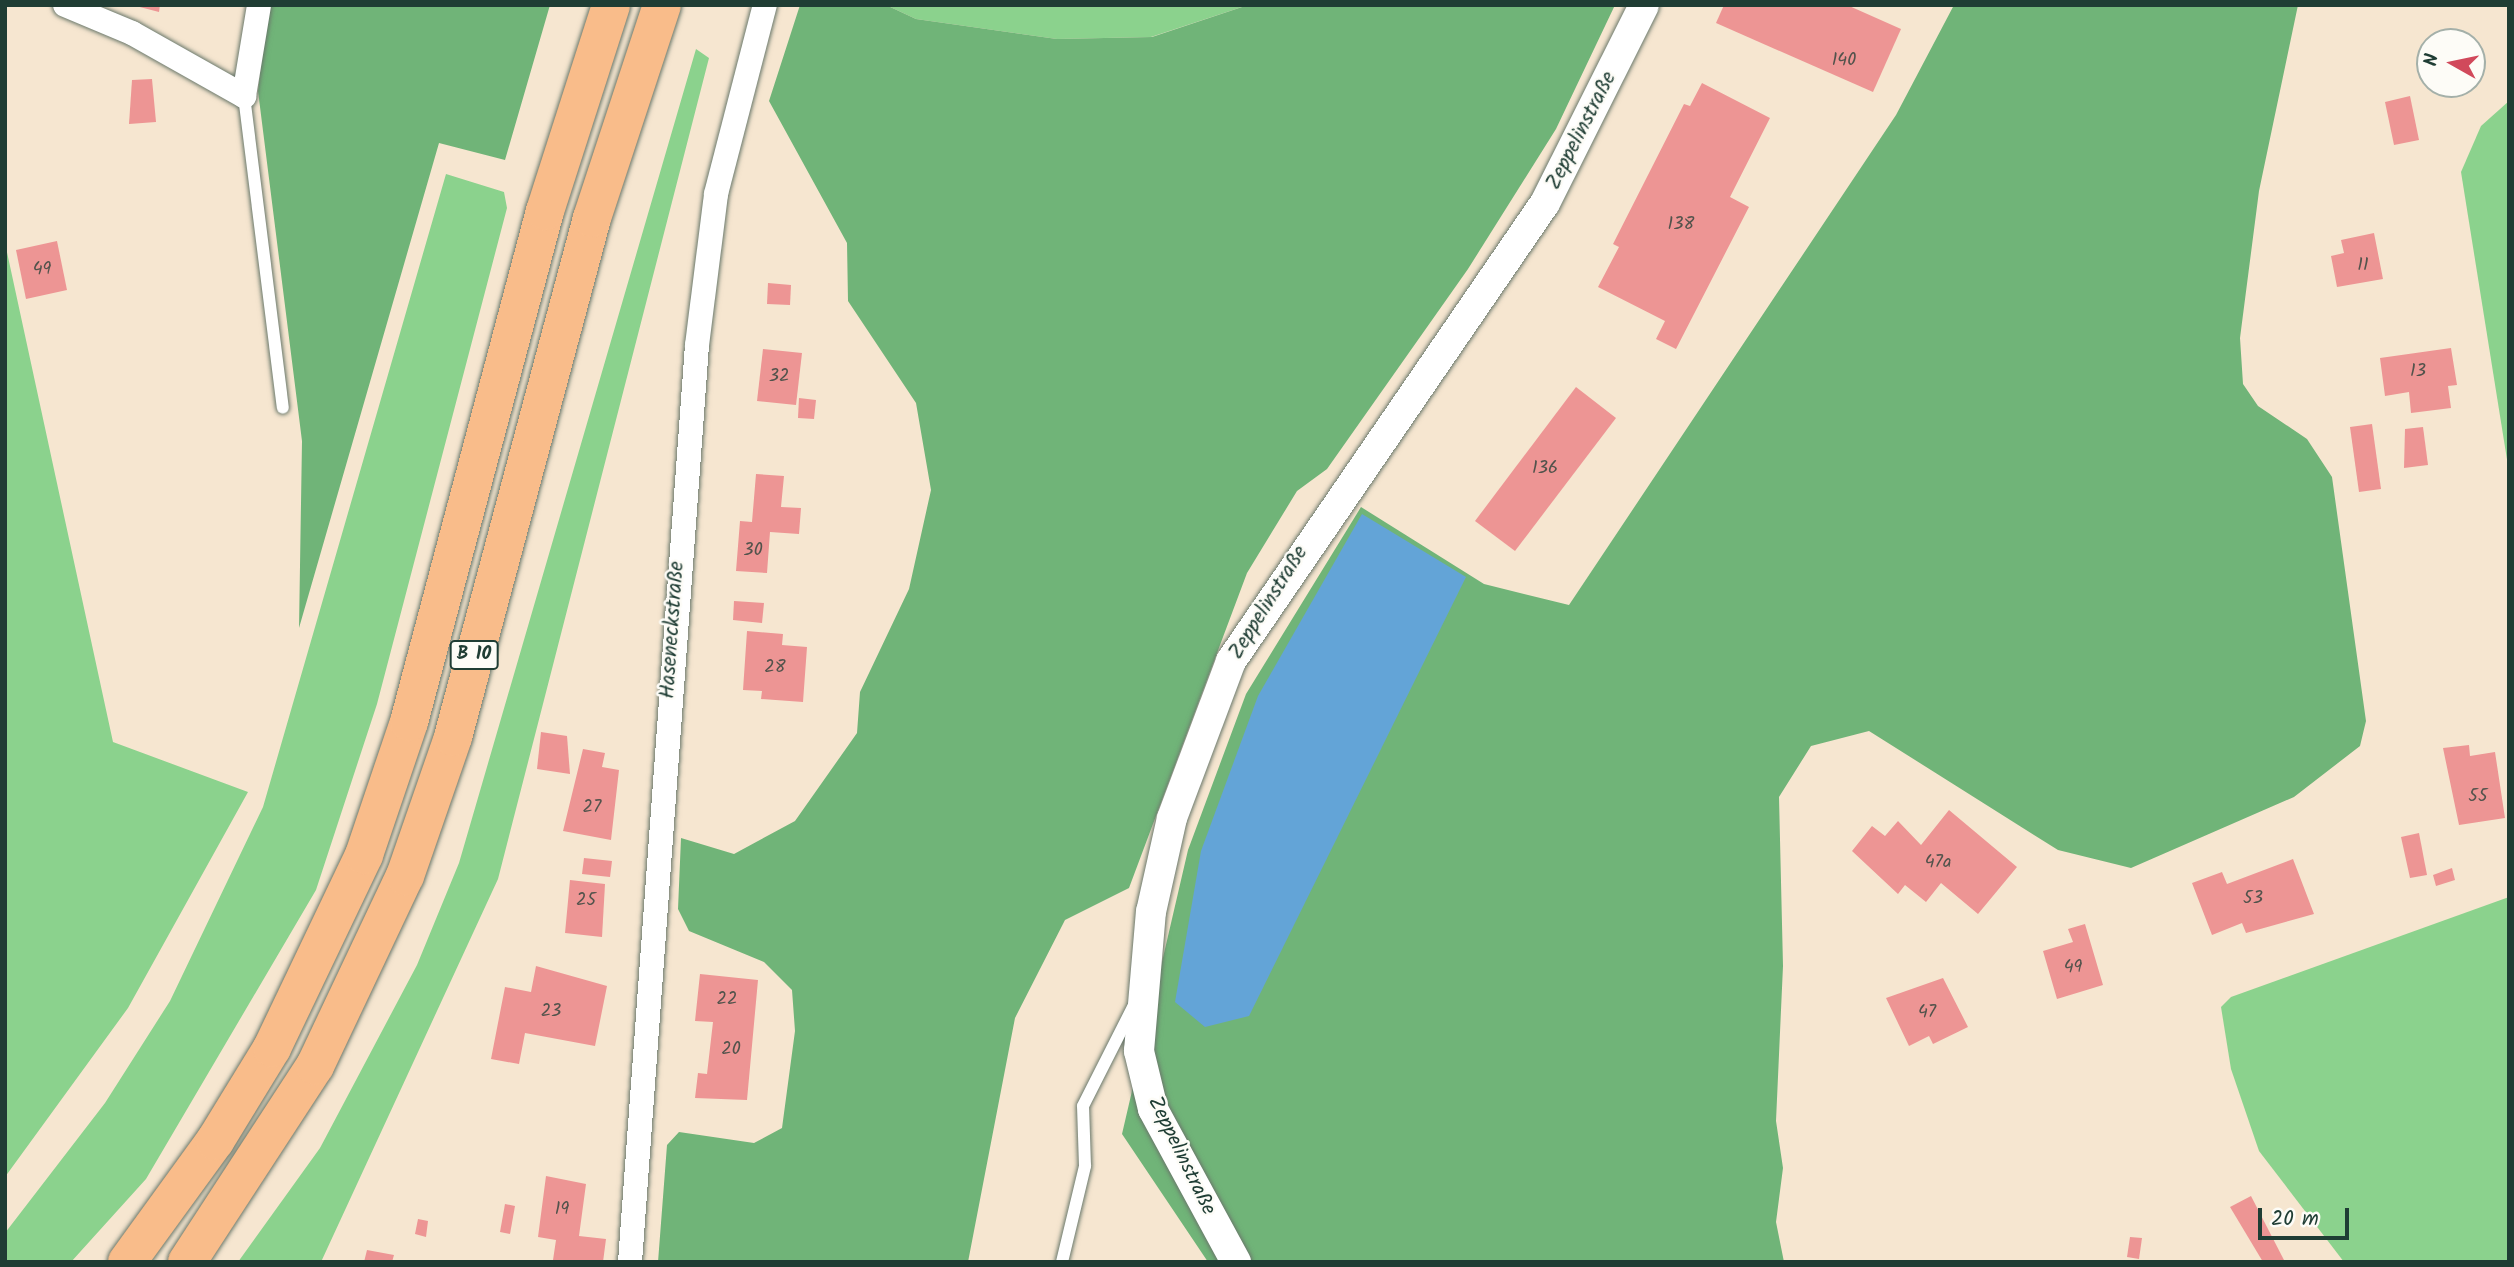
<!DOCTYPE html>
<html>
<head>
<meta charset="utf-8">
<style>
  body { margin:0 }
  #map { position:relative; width:2514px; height:1267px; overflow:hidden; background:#f6e6d0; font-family:Kalam,sans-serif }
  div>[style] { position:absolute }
  .green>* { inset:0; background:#8bd28d }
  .forest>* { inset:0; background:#70b478 }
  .water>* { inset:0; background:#63a4d7 }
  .building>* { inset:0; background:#ed9594 }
  .roads { filter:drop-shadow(0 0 2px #6a786b) drop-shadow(0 0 2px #6a786b) }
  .service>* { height:12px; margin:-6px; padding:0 6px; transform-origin:6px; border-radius:6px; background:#fff }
  .minor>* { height:24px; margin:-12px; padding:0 12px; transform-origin:12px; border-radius:12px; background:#fff }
  .tertiary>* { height:30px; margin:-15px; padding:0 15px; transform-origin:15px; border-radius:15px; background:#fff }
  .trunk>* { height:38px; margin:-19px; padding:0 19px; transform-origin:19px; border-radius:19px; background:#f9bc8a }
  span { translate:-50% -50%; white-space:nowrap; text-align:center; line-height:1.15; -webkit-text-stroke:5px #fdfcf7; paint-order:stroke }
  .number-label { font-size:18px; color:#52534c }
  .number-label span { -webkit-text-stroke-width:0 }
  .shield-label span { padding:2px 5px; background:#fdfcf7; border:2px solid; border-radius:5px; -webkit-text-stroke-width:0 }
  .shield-label { font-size:19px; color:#1f3d34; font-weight:700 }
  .street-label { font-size:21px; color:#1f3d34 }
  .frame { position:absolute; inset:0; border:7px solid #1f3d34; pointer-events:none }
  .north { position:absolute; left:2416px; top:28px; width:70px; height:70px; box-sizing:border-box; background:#fdfcf7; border:2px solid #a4b0a9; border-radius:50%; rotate:279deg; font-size:19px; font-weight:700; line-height:28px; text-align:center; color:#1f3d34 }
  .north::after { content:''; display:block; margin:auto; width:24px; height:32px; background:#d1495b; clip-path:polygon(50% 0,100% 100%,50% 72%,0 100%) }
  .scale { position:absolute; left:2258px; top:1208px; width:91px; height:32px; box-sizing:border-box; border:4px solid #1f3d34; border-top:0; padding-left:9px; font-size:21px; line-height:24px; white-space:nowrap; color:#1f3d34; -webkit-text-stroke:5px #fdfcf7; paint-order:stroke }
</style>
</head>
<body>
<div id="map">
  <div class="green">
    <i style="clip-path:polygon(886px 5px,1248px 5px,1151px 37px,1057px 39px,916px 19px)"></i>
    <i style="clip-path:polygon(696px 49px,709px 58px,498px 879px,321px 1262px,238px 1262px,320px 1148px,417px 965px,459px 863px)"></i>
    <i style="clip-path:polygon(2509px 101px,2509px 472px,2461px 172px,2481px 126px)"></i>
    <i style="clip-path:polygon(446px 174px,504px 192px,507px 208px,377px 704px,316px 890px,146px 1179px,71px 1262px,5px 1262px,5px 1233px,105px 1103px,170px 1001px,263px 807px)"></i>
    <i style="clip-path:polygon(5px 243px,113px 742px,248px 792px,128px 1008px,5px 1177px)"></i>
    <i style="clip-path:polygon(2509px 897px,2509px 1262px,2344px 1262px,2259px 1151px,2231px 1069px,2221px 1007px,2231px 997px)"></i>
  </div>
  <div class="forest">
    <i style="clip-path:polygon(268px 5px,550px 5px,505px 160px,439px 143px,299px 628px,302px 441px,258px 91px)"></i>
    <i style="clip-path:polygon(800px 5px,886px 5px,916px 19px,1057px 39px,1152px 37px,1248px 5px,1615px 5px,1556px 129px,1468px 269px,1327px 469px,1297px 491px,1247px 573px,1129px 888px,1065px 920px,1015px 1018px,968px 1262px,658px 1262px,667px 1145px,679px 1132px,754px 1143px,782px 1128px,795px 1031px,792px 990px,764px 962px,689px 931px,678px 909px,681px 838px,734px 854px,795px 821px,857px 733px,860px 692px,909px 589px,931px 490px,916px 403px,848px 301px,847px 243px,769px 101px)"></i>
    <i style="clip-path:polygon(1954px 5px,2298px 5px,2259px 191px,2240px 338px,2243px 384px,2258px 406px,2307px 439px,2332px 477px,2366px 721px,2360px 746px,2294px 797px,2131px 868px,2058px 850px,1869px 731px,1811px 746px,1779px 797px,1783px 966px,1776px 1121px,1783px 1168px,1776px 1222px,1784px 1262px,1208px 1262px,1122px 1134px,1188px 850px,1246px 694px,1361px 507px,1484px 584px,1569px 605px,1896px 115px)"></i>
  </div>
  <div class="water">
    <i style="clip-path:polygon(1362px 514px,1466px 577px,1249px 1016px,1205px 1027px,1175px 1002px,1201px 851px,1258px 696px)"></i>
  </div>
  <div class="building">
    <i style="clip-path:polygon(132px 5px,160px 5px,159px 12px)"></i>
    <i style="clip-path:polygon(1724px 5px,1847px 5px,1901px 29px,1873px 92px,1716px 23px)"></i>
    <i style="clip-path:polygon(152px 79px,156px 122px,129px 124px,132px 80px)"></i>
    <i style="clip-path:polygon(1702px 83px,1770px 118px,1730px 197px,1749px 207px,1676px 349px,1656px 339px,1665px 321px,1598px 287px,1619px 247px,1613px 244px,1684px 104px,1690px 106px)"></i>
    <i style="clip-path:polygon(2410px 96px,2419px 140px,2394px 145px,2385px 102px)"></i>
    <i style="clip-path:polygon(2374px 233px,2383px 279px,2337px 287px,2331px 256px,2344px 253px,2341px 240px)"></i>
    <i style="clip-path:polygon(57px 241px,67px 290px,26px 299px,16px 250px)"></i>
    <i style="clip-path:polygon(768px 283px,791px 285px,790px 305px,767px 304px)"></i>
    <i style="clip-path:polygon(2451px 348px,2457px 385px,2448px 386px,2451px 408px,2411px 413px,2409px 392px,2385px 396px,2380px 358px)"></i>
    <i style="clip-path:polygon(763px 349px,802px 353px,796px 405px,757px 401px)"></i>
    <i style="clip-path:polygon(1576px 387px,1616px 418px,1515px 551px,1475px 521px)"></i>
    <i style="clip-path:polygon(799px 398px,816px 400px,814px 419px,798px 418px)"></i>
    <i style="clip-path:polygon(2372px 424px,2381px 489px,2359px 492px,2350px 427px)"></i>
    <i style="clip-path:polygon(2423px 427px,2428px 465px,2404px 468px,2405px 429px)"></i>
    <i style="clip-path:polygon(756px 474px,784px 476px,781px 507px,801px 508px,799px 534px,770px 532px,767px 573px,736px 571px,740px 521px,752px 522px)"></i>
    <i style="clip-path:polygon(734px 601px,764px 603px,762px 623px,733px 620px)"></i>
    <i style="clip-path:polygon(747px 631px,783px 634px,782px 645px,807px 647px,803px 702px,761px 699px,762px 691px,743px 690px)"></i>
    <i style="clip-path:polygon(541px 732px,567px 736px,570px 774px,537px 769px)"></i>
    <i style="clip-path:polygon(2469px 745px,2470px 756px,2495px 752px,2505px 818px,2459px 825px,2443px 748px)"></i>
    <i style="clip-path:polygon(583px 749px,605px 753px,602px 767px,619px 770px,611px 840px,563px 831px)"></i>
    <i style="clip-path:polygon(1949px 810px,2017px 867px,1978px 914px,1941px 883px,1926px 902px,1905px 885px,1898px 894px,1852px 851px,1872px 826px,1885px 836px,1898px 821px,1921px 845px)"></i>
    <i style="clip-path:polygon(2419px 833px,2427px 875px,2410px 878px,2401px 837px)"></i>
    <i style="clip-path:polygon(584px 858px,612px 861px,610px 877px,582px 874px)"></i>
    <i style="clip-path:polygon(2293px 859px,2314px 914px,2246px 933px,2242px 923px,2212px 935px,2192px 883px,2222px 872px,2227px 884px)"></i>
    <i style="clip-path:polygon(2452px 868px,2455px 880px,2436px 886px,2433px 875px)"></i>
    <i style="clip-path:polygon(570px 880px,605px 884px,602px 937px,565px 933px)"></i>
    <i style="clip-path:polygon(2085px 924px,2103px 985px,2057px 999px,2043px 951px,2073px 942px,2068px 929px)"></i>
    <i style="clip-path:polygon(536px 966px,607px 986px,595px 1046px,525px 1033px,519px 1064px,491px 1059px,505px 987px,531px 992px)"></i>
    <i style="clip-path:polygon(700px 974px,758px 980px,747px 1100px,695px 1098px,698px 1073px,707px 1074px,713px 1022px,695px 1021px)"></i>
    <i style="clip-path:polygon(1943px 978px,1968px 1027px,1933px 1044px,1929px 1036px,1909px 1046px,1886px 998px)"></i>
    <i style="clip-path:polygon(546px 1176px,586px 1184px,579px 1236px,606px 1239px,603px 1262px,553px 1260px,556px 1240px,538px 1237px)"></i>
    <i style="clip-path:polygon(2251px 1196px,2285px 1262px,2263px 1262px,2230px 1207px)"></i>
    <i style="clip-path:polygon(505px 1204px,515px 1206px,510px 1234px,500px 1232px)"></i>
    <i style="clip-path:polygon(418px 1219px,428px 1221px,426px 1237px,415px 1234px)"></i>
    <i style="clip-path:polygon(2130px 1237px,2142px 1238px,2139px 1259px,2127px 1257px)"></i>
    <i style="clip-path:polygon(367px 1250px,394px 1255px,392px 1262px,364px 1262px)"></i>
  </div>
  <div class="roads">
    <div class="service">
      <i style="left:244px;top:96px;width:314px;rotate:82.9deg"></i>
      <i style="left:1062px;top:1262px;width:99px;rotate:-76.5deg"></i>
      <i style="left:1085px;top:1166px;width:60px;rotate:-91.9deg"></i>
      <i style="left:1083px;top:1106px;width:111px;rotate:-63.2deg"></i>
    </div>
    <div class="minor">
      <i style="left:65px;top:5px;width:73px;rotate:22.7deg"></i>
      <i style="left:132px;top:33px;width:129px;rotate:29.4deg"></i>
      <i style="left:244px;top:96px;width:92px;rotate:-80.6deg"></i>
      <i style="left:630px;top:1262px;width:919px;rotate:-85.82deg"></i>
      <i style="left:697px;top:345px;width:152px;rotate:-82.8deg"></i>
      <i style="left:716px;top:194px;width:195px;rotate:-75.5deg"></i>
    </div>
    <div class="tertiary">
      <i style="left:1236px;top:1262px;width:174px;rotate:-118.5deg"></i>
      <i style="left:1153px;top:1109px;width:60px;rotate:-103.6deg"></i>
      <i style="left:1139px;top:1051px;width:140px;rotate:-85.1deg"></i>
      <i style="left:1151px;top:912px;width:96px;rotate:-77.4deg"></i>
      <i style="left:1172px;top:818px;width:168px;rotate:-69.4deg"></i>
      <i style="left:1231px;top:661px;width:555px;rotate:-55.57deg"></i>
      <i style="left:1545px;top:203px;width:221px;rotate:-63.4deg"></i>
    </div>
    <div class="trunk">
      <i style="left:127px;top:1262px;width:150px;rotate:-54deg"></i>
      <i style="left:215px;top:1141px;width:109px;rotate:-58.5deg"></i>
      <i style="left:272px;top:1048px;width:214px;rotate:-64.5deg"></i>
      <i style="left:364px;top:855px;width:140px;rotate:-71.3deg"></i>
      <i style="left:409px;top:722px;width:529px;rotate:-75.1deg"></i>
      <i style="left:545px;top:211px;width:216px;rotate:-72.2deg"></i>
      <i style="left:187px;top:1262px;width:234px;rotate:-56.9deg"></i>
      <i style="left:315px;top:1066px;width:210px;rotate:-64.7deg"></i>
      <i style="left:405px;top:876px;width:147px;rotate:-70.9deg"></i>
      <i style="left:453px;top:737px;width:537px;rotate:-75.01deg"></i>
      <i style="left:592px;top:218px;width:224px;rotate:-71.8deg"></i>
    </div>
  </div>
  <div class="number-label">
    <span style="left:1844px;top:61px">140</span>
    <span style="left:1681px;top:225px">138</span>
    <span style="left:2363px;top:266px">11</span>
    <span style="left:42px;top:270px">49</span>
    <span style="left:2418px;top:372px">13</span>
    <span style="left:779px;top:377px">32</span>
    <span style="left:1545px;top:469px">136</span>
    <span style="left:753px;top:551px">30</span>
    <span style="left:775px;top:668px">28</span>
    <span style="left:2478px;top:797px">55</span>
    <span style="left:592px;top:808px">27</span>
    <span style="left:1938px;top:863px">47a</span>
    <span style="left:2253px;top:899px">53</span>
    <span style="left:586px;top:901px">25</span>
    <span style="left:2073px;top:968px">49</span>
    <span style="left:727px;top:1000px">22</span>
    <span style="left:551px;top:1012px">23</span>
    <span style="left:1927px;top:1013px">47</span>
    <span style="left:731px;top:1050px">20</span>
    <span style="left:562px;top:1210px">19</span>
  </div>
  <div class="shield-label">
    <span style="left:474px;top:655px">B 10</span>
  </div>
  <div class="street-label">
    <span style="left:1582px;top:131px;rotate:-63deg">Zeppelinstraße</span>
    <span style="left:1269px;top:603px;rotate:-58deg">Zeppelinstraße</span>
    <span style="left:673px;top:630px;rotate:-86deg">Haseneckstraße</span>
    <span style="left:1181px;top:1156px;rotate:64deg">Zeppelinstraße</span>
  </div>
  <div class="frame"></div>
  <div class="north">N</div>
  <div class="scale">20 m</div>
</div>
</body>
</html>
